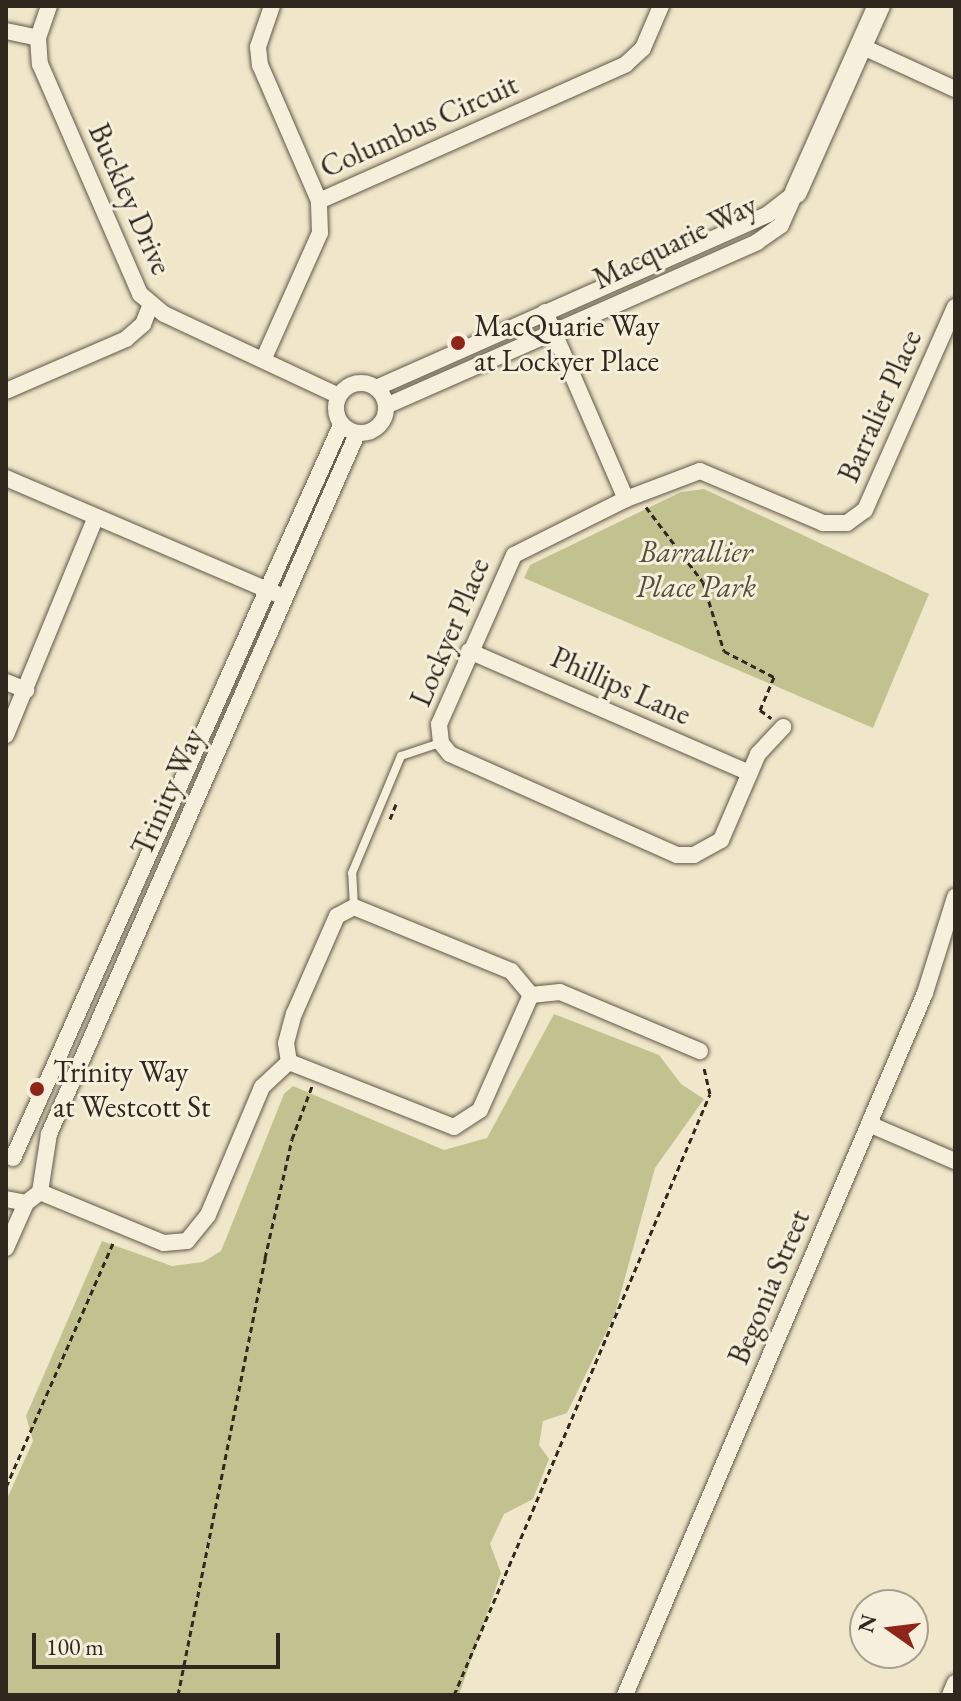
<!DOCTYPE html>
<html>
<head>
<meta charset="utf-8">
<style>
  body { margin:0 }
  #map { position:relative; width:961px; height:1701px; overflow:hidden; background:#f0e6c9; font-family:"EB Garamond",serif }
  div>[style] { position:absolute }
  .green>* { inset:0; background:#c2c291 }
  .path>* { height:3px; margin-top:-1.5px; transform-origin:0; background:repeating-linear-gradient(90deg,#30281e 0 6px,transparent 0 10px) }
  .roads { filter:drop-shadow(0 0 2px #605849) drop-shadow(0 0 2px #605849) }
  .lane>* { height:8px; margin:-4px; padding:0 4px; transform-origin:4px; border-radius:4px; background:#f5efdc }
  .street>* { height:16px; margin:-8px; padding:0 8px; transform-origin:8px; border-radius:8px; background:#f5efdc }
  .street>.ring { margin:-8px; padding:0; box-sizing:content-box; background:none; border:16px solid #f5efdc; border-radius:50% }
  .secondary>* { height:22px; margin:-11px; padding:0 11px; transform-origin:11px; border-radius:11px; background:#f5efdc }
  .dots>* { width:22px; height:22px; translate:-50% -50%; box-sizing:border-box; border:4px solid #f5efdc; border-radius:50% }
  span { translate:-50% -50%; white-space:nowrap; text-align:center; line-height:1.15; -webkit-text-stroke:6px #f5efdc; paint-order:stroke }
  .street-label { font-size:30px; color:#30281e }
  .poi-label { font-size:30px; color:#30281e }
  .left { translate:0 -50%; text-align:left }
  .park-label { font-size:30px; color:#544e3b; font-style:italic }
  .frame { position:absolute; inset:0; border:8px solid #30281e; pointer-events:none }
  .north { position:absolute; left:849px; top:1589px; width:80px; height:80px; box-sizing:border-box; background:#f5efdc; border:2px solid #a69f90; border-radius:50%; rotate:284deg; font-size:22px; font-weight:700; line-height:32px; text-align:center; color:#30281e }
  .north::after { content:''; display:block; margin:auto; width:28px; height:36px; background:#8f2418; clip-path:polygon(50% 0,100% 100%,50% 72%,0 100%) }
  .scale { position:absolute; left:32px; top:1633px; width:248px; height:36px; box-sizing:border-box; border:4px solid #30281e; border-top:0; padding-left:10px; font-size:24px; line-height:28px; white-space:nowrap; color:#30281e; -webkit-text-stroke:6px #f5efdc; paint-order:stroke }
</style>
</head>
<body>
<div id="map">
  <div class="green">
    <i style="clip-path:polygon(704px 489px,929px 594px,873px 728px,524px 578px,530px 565px,681px 492px)"></i>
    <i style="clip-path:polygon(554px 1014px,659px 1055px,681px 1084px,704px 1099px,655px 1168px,615px 1314px,567px 1413px,543px 1421px,539px 1445px,549px 1459px,533px 1499px,504px 1514px,490px 1544px,501px 1573px,459px 1695px,6px 1695px,6px 1501px,33px 1441px,26px 1416px,102px 1241px,172px 1266px,203px 1262px,221px 1251px,284px 1094px,293px 1086px,444px 1150px,487px 1138px)"></i>
  </div>
  <div class="path">
    <i style="left:646px;top:507px;width:94px;rotate:52.8deg"></i>
    <i style="left:703px;top:582px;width:72px;rotate:73.1deg"></i>
    <i style="left:724px;top:651px;width:56px;rotate:27.5deg"></i>
    <i style="left:774px;top:677px;width:36px;rotate:113deg"></i>
    <i style="left:760px;top:710px;width:14px;rotate:36deg"></i>
    <i style="left:390px;top:819px;width:16px;rotate:-68deg"></i>
    <i style="left:6px;top:1487px;width:269px;rotate:-66.3deg"></i>
    <i style="left:178px;top:1695px;width:446px;rotate:-78.7deg"></i>
    <i style="left:265px;top:1258px;width:122px;rotate:-77.2deg"></i>
    <i style="left:292px;top:1139px;width:57px;rotate:-69.3deg"></i>
    <i style="left:454px;top:1695px;width:653px;rotate:-66.93deg"></i>
    <i style="left:710px;top:1094px;width:27px;rotate:-103deg"></i>
  </div>
  <div class="roads">
    <div class="lane">
      <i style="left:354px;top:907px;width:34px;rotate:-93deg"></i>
      <i style="left:352px;top:873px;width:127px;rotate:-67.3deg"></i>
      <i style="left:401px;top:756px;width:41px;rotate:-18.4deg"></i>
    </div>
    <div class="street">
      <i style="left:49px;top:6px;width:34px;rotate:109deg"></i>
      <i style="left:38px;top:38px;width:26px;rotate:86deg"></i>
      <i style="left:40px;top:64px;width:251px;rotate:66.5deg"></i>
      <i style="left:140px;top:294px;width:31px;rotate:40deg"></i>
      <i style="left:164px;top:314px;width:193px;rotate:25.1deg"></i>
      <i style="left:272px;top:6px;width:43px;rotate:108.9deg"></i>
      <i style="left:258px;top:47px;width:18px;rotate:84deg"></i>
      <i style="left:260px;top:65px;width:148px;rotate:66.5deg"></i>
      <i style="left:319px;top:201px;width:336px;rotate:-24deg"></i>
      <i style="left:626px;top:64px;width:23px;rotate:-43deg"></i>
      <i style="left:643px;top:48px;width:46px;rotate:-66.8deg"></i>
      <i style="left:6px;top:31px;width:33px;rotate:12deg"></i>
      <i style="left:861px;top:46px;width:103px;rotate:24.6deg"></i>
      <i style="left:545px;top:312px;width:204px;rotate:66.6deg"></i>
      <i style="left:626px;top:499px;width:125px;rotate:153.4deg"></i>
      <i style="left:514px;top:555px;width:185px;rotate:113.9deg"></i>
      <i style="left:439px;top:724px;width:19px;rotate:84deg"></i>
      <i style="left:441px;top:743px;width:14px;rotate:51deg"></i>
      <i style="left:450px;top:754px;width:248px;rotate:24deg"></i>
      <i style="left:677px;top:855px;width:17px"></i>
      <i style="left:694px;top:855px;width:31px;rotate:-29deg"></i>
      <i style="left:721px;top:840px;width:94px;rotate:-66.7deg"></i>
      <i style="left:758px;top:754px;width:37px;rotate:-47deg"></i>
      <i style="left:264px;top:358px;width:137px;rotate:-65.9deg"></i>
      <i style="left:320px;top:233px;width:32px;rotate:-92deg"></i>
      <i class="ring" style="left:336px;top:383px;width:34px;height:34px"></i>
      <i style="left:376px;top:388px;width:429px;rotate:-23.9deg"></i>
      <i style="left:768px;top:214px;width:33px;rotate:-38deg"></i>
      <i style="left:6px;top:391px;width:131px;rotate:-23.4deg"></i>
      <i style="left:126px;top:339px;width:23px;rotate:-41deg"></i>
      <i style="left:143px;top:324px;width:18px;rotate:-68deg"></i>
      <i style="left:386px;top:406px;width:406px;rotate:-23.8deg"></i>
      <i style="left:757px;top:242px;width:29px;rotate:-35deg"></i>
      <i style="left:781px;top:225px;width:36px;rotate:-66deg"></i>
      <i style="left:6px;top:478px;width:294px;rotate:23.2deg"></i>
      <i style="left:626px;top:499px;width:79px;rotate:-20.7deg"></i>
      <i style="left:700px;top:471px;width:134px;rotate:22.9deg"></i>
      <i style="left:823px;top:523px;width:24px"></i>
      <i style="left:847px;top:523px;width:22px;rotate:-36deg"></i>
      <i style="left:865px;top:510px;width:222px;rotate:-66.1deg"></i>
      <i style="left:469px;top:651px;width:306px;rotate:23.5deg"></i>
      <i style="left:6px;top:682px;width:22px;rotate:22deg"></i>
      <i style="left:6px;top:735px;width:236px;rotate:-67.6deg"></i>
      <i style="left:289px;top:1062px;width:177px;rotate:21.5deg"></i>
      <i style="left:454px;top:1127px;width:31px;rotate:-33deg"></i>
      <i style="left:480px;top:1110px;width:126px;rotate:-66.1deg"></i>
      <i style="left:531px;top:995px;width:29px;rotate:-6deg"></i>
      <i style="left:560px;top:992px;width:152px;rotate:22.9deg"></i>
      <i style="left:289px;top:1062px;width:19px;rotate:-99deg"></i>
      <i style="left:286px;top:1043px;width:30px;rotate:-75deg"></i>
      <i style="left:294px;top:1014px;width:107px;rotate:-66.3deg"></i>
      <i style="left:337px;top:916px;width:19px;rotate:-28deg"></i>
      <i style="left:354px;top:907px;width:170px;rotate:22.2deg"></i>
      <i style="left:511px;top:971px;width:31px;rotate:50deg"></i>
      <i style="left:869px;top:1124px;width:94px;rotate:23.3deg"></i>
      <i style="left:13px;top:1158px;width:803px;rotate:-65.89deg"></i>
      <i style="left:40px;top:1192px;width:134px;rotate:22.4deg"></i>
      <i style="left:164px;top:1243px;width:23px;rotate:-5deg"></i>
      <i style="left:187px;top:1241px;width:33px;rotate:-51deg"></i>
      <i style="left:208px;top:1215px;width:139px;rotate:-67.1deg"></i>
      <i style="left:262px;top:1087px;width:37px;rotate:-43deg"></i>
      <i style="left:6px;top:1199px;width:20px;rotate:11deg"></i>
      <i style="left:26px;top:1203px;width:18px;rotate:-38deg"></i>
      <i style="left:40px;top:1192px;width:59px;rotate:-81.2deg"></i>
      <i style="left:49px;top:1134px;width:765px;rotate:-66.25deg"></i>
      <i style="left:6px;top:1248px;width:49px;rotate:-66deg"></i>
      <i style="left:625px;top:1695px;width:763px;rotate:-66.86deg"></i>
      <i style="left:925px;top:993px;width:101px;rotate:-72.6deg"></i>
      <i style="left:950px;top:1695px;width:13px;rotate:-67deg"></i>
    </div>
    <div class="secondary">
      <i style="left:796px;top:192px;width:204px;rotate:-66deg"></i>
    </div>
  </div>
  <div class="dots">
    <i style="left:458px;top:343px;background:#8f2418"></i>
    <i style="left:37px;top:1089px;background:#8f2418"></i>
  </div>
  <div class="street-label">
    <span style="left:419px;top:126px;rotate:-24deg">Columbus Circuit</span>
    <span style="left:130px;top:199px;rotate:66deg">Buckley Drive</span>
    <span style="left:675px;top:242px;rotate:-26deg">Macquarie Way</span>
    <span style="left:880px;top:406px;rotate:-66deg">Barralier Place</span>
    <span style="left:450px;top:632px;rotate:-67deg">Lockyer Place</span>
    <span style="left:621px;top:686px;rotate:24deg">Phillips Lane</span>
    <span style="left:168px;top:792px;rotate:-66deg">Trinity Way</span>
    <span style="left:769px;top:1287px;rotate:-67deg">Begonia Street</span>
  </div>
  <div class="poi-label">
    <span class="left" style="left:474px;top:343px">MacQuarie Way<br>at Lockyer Place</span>
    <span class="left" style="left:53px;top:1089px">Trinity Way<br>at Westcott St</span>
  </div>
  <div class="park-label">
    <span style="left:696px;top:569px">Barrallier<br>Place Park</span>
  </div>
  <div class="frame"></div>
  <div class="north">N</div>
  <div class="scale">100 m</div>
</div>
</body>
</html>
